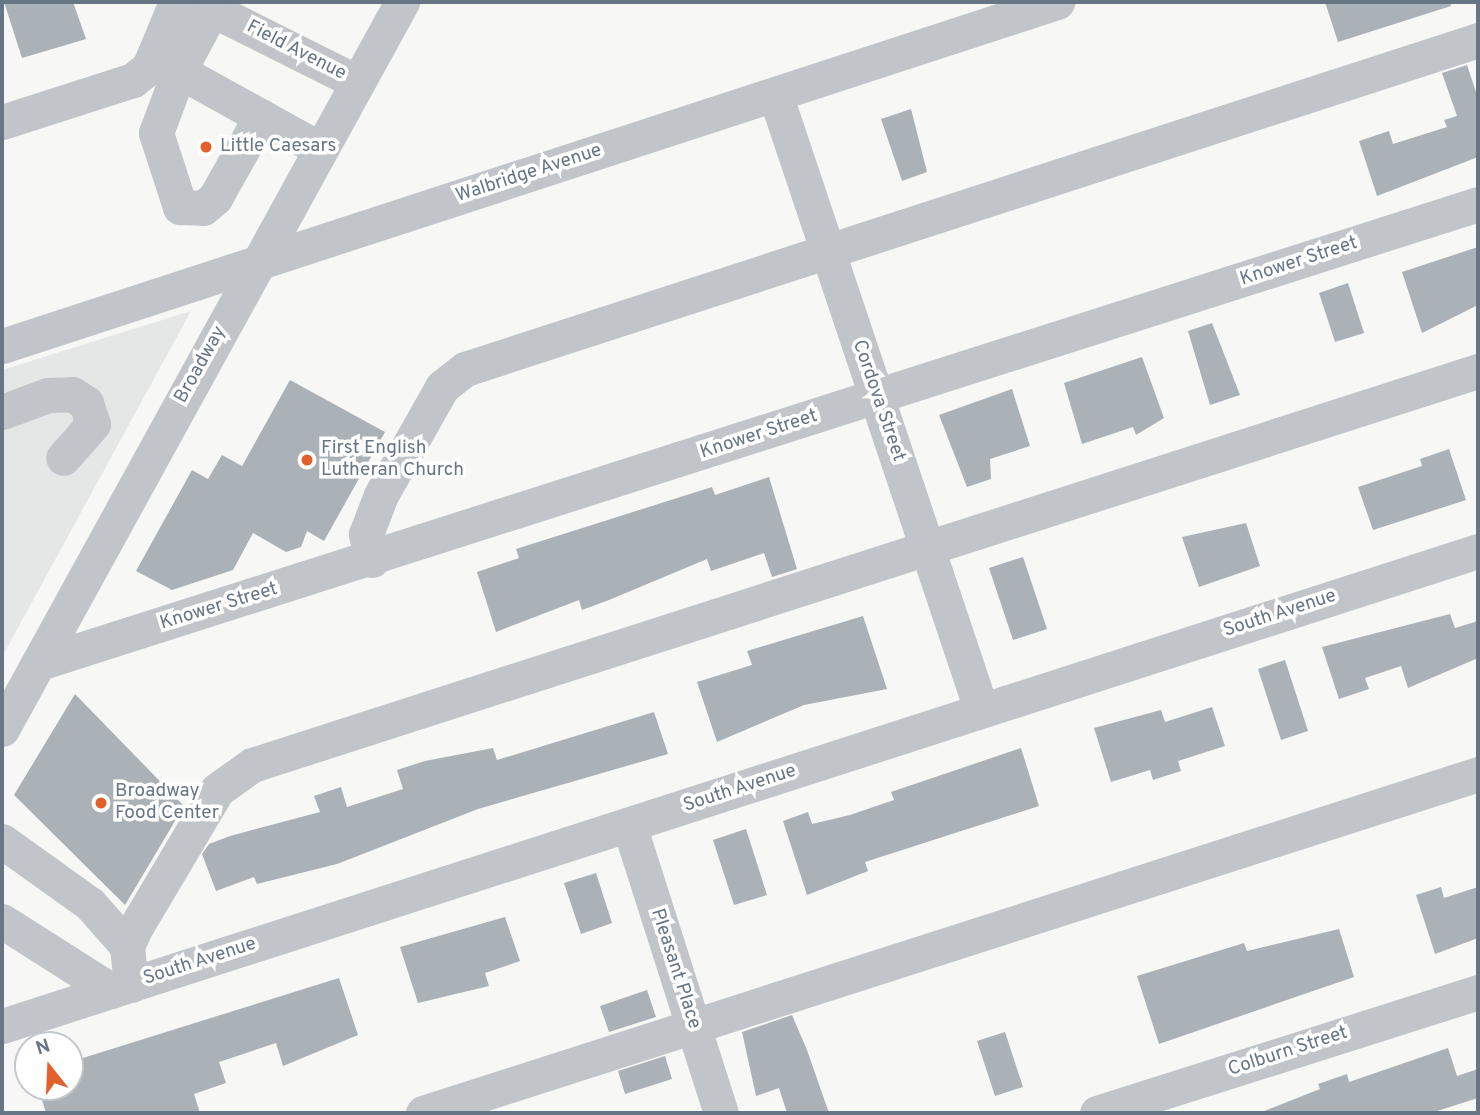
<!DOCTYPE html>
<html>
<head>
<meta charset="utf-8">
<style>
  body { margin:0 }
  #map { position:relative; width:1480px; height:1115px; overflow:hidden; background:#f7f7f5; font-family:Overpass,sans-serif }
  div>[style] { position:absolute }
  .built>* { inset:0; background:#e5e6e6 }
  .building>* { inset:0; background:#aab1b7 }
  .minor>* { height:35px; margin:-17.5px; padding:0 17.5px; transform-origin:17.5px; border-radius:17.5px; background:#c1c4c8 }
  .dots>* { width:19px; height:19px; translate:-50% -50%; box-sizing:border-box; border:4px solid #fff; border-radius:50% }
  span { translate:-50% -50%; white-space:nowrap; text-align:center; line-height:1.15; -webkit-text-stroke:7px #fff; paint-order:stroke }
  .street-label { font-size:19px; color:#677685 }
  .poi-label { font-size:19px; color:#677685 }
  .left { translate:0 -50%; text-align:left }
  .frame { position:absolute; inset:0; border:4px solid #677685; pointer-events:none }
  .north { position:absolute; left:14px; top:1031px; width:70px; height:70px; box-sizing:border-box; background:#fff; border:2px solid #c2c8ce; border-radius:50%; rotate:342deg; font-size:19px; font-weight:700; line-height:28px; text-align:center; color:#677685 }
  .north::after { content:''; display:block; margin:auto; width:24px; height:32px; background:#e1602b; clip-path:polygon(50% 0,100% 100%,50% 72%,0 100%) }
</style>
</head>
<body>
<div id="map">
  <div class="built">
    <i style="clip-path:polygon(191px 311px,2px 657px,2px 370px)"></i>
  </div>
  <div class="building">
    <i style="clip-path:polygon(4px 2px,73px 2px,86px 39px,22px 58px)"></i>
    <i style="clip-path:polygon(1325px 2px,1450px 2px,1451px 6px,1338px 42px)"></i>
    <i style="clip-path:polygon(1467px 65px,1478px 98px,1478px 157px,1377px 196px,1359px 141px,1389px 131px,1393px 144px,1447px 127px,1444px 120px,1457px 116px,1442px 73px)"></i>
    <i style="clip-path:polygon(911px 109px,927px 172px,902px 181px,881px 119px)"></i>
    <i style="clip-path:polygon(1478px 247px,1478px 305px,1422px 333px,1402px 272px)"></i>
    <i style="clip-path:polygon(1348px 283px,1364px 333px,1335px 342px,1319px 293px)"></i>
    <i style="clip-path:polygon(1212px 323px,1240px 395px,1210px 405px,1188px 331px)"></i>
    <i style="clip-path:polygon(1142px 357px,1164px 418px,1136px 435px,1133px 427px,1082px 444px,1064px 383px)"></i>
    <i style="clip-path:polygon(290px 380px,385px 432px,324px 541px,307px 531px,301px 547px,286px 552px,253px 533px,233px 570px,172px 590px,136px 571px,192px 470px,208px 479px,222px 455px,242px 466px)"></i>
    <i style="clip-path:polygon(1012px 389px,1030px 446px,990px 459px,991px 479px,967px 487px,939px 415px)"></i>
    <i style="clip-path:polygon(1449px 449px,1466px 500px,1373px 530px,1358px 487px,1422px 466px,1420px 459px)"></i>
    <i style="clip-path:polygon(769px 477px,797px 569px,772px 577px,764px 553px,711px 571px,707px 559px,609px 600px,582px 610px,579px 600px,496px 632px,477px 572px,519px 558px,516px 549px,712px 487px,715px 495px)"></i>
    <i style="clip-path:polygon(1246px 523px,1260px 566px,1199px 587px,1182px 537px)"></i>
    <i style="clip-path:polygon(1023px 557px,1047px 629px,1013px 640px,989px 568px)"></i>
    <i style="clip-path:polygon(1450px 614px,1455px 628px,1478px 621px,1478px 658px,1408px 688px,1401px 666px,1365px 678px,1369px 689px,1339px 699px,1322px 647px)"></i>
    <i style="clip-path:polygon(863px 616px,887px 689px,804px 705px,717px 742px,697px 682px,752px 665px,747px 651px)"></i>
    <i style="clip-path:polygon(1285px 660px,1308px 731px,1281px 740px,1258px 669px)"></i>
    <i style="clip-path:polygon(75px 694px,184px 806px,125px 905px,14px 795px)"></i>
    <i style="clip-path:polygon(1212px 707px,1225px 746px,1178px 761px,1181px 771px,1153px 780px,1150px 770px,1111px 782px,1094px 728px,1161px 710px,1165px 722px)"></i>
    <i style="clip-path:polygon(654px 712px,668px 754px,478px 809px,337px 864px,257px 884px,254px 877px,216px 891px,202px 854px,209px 844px,230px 836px,320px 812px,314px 796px,341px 787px,347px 807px,403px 789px,397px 770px,425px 761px,493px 748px,497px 760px)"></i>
    <i style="clip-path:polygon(1021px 748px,1039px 806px,865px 862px,868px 871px,807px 895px,783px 821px,808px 812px,812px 824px,850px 815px,894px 800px,891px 792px)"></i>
    <i style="clip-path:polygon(746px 829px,767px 895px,734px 905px,713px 840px)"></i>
    <i style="clip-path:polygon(596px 873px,612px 923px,581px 934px,564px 883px)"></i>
    <i style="clip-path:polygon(1441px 887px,1444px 898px,1478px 887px,1478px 938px,1435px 954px,1416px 895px)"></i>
    <i style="clip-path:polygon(505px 917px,520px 961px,485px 973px,489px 986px,418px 1003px,400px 947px)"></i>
    <i style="clip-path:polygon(1339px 929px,1354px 977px,1159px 1044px,1137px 976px,1244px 943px,1247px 951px)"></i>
    <i style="clip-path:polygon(339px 978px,358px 1035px,283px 1066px,276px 1043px,219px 1062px,226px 1083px,194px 1094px,200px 1113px,46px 1113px,38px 1087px,70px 1087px,70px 1062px)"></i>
    <i style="clip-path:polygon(647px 990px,656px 1017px,609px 1032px,600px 1006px)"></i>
    <i style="clip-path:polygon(792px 1015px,807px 1050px,829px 1113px,787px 1113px,779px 1088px,756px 1096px,742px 1032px)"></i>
    <i style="clip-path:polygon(1005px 1032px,1023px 1087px,995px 1096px,977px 1041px)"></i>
    <i style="clip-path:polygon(1448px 1048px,1457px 1076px,1478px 1069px,1478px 1098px,1431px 1113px,1259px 1113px,1320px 1089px,1318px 1084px,1347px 1074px,1349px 1082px)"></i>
    <i style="clip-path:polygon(665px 1056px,672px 1079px,625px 1094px,618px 1071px)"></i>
  </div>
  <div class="minor">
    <i style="left:197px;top:2px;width:179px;rotate:26.6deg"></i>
    <i style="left:212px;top:9px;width:70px;rotate:118deg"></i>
    <i style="left:179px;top:71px;width:161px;rotate:29deg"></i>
    <i style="left:179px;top:71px;width:66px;rotate:110.4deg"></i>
    <i style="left:156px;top:133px;width:78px;rotate:72deg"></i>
    <i style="left:180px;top:207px;width:23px;rotate:2deg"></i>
    <i style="left:203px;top:208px;width:16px;rotate:-40deg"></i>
    <i style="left:215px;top:198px;width:94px;rotate:-60.7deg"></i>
    <i style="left:775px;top:94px;width:649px;rotate:71.48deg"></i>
    <i style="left:2px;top:122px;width:138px;rotate:-17.8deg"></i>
    <i style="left:133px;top:80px;width:21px;rotate:-39deg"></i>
    <i style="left:149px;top:67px;width:70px;rotate:-67.4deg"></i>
    <i style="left:2px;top:346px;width:1110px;rotate:-18.06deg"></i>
    <i style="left:2px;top:412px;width:49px;rotate:-20.3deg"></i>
    <i style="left:48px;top:395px;width:24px;rotate:-2deg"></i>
    <i style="left:72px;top:394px;width:17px;rotate:33deg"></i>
    <i style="left:86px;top:403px;width:22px;rotate:72deg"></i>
    <i style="left:93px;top:424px;width:45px;rotate:131.4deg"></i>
    <i style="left:372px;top:560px;width:27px;rotate:-103deg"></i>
    <i style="left:366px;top:534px;width:42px;rotate:-69deg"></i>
    <i style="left:381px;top:495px;width:124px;rotate:-60.5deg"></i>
    <i style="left:442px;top:387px;width:29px;rotate:-38deg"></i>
    <i style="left:465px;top:369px;width:1065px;rotate:-17.99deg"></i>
    <i style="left:39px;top:663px;width:1510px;rotate:-17.69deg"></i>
    <i style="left:2px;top:729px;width:830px;rotate:-61.18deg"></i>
    <i style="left:629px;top:825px;width:302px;rotate:72.3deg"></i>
    <i style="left:2px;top:841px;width:108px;rotate:35.6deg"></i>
    <i style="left:90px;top:904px;width:56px;rotate:48.6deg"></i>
    <i style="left:2px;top:921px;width:130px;rotate:32.5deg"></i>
    <i style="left:131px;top:985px;width:39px;rotate:-96deg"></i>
    <i style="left:127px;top:946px;width:23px;rotate:-65deg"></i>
    <i style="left:137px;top:925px;width:157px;rotate:-59.3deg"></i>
    <i style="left:217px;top:790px;width:43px;rotate:-35.5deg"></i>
    <i style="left:252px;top:765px;width:1288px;rotate:-17.82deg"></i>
    <i style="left:2px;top:1026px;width:1551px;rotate:-17.84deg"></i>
    <i style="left:423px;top:1113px;width:1108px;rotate:-17.81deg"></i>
    <i style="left:1097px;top:1113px;width:400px;rotate:-17.6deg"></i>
  </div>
  <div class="dots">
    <i style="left:206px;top:147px;background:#e1602b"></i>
    <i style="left:307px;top:460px;background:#e1602b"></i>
    <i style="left:101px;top:803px;background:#e1602b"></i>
  </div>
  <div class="street-label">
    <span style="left:296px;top:51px;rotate:27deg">Field Avenue</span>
    <span style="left:529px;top:174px;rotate:-18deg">Walbridge Avenue</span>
    <span style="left:1299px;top:262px;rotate:-18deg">Knower Street</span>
    <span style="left:201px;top:365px;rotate:-61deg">Broadway</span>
    <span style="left:878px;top:401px;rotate:71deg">Cordova Street</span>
    <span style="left:759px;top:435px;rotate:-18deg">Knower Street</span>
    <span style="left:219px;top:607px;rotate:-17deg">Knower Street</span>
    <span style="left:1280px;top:614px;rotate:-18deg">South Avenue</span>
    <span style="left:740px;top:789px;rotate:-18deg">South Avenue</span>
    <span style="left:200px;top:962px;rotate:-18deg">South Avenue</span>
    <span style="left:675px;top:969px;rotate:72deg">Pleasant Place</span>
    <span style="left:1288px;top:1052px;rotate:-18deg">Colburn Street</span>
  </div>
  <div class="poi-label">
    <span class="left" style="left:220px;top:147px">Little Caesars</span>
    <span class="left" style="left:321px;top:460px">First English<br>Lutheran Church</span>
    <span class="left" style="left:115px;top:803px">Broadway<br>Food Center</span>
  </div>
  <div class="frame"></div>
  <div class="north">N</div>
</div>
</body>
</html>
